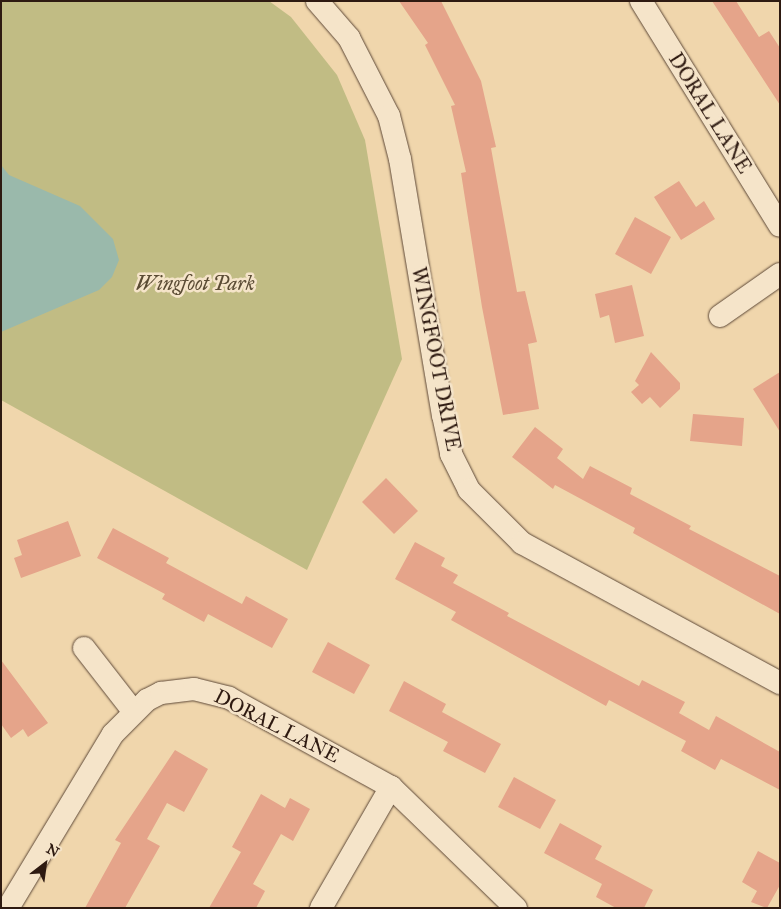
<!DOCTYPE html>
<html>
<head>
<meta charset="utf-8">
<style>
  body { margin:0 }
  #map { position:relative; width:781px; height:909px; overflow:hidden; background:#f0d6ac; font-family:"IM FELL Great Primer",serif }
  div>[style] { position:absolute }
  .green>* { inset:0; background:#c1bc84 }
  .water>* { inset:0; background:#9ab9ab }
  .building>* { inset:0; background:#e5a48a }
  .roads { filter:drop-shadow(0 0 1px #5e4938) drop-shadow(0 0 1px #5e4938) }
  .minor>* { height:22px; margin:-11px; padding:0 11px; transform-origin:11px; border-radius:11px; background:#f5e4c9 }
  span { translate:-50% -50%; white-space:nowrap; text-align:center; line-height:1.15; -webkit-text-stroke:5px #f5e4c9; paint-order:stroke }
  .street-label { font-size:20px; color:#2e1a11 }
  .park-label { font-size:20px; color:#5a4b34; font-style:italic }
  .frame { position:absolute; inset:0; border:2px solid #2e1a11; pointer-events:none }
  .north { position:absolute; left:20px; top:839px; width:50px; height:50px; -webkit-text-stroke:4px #f5e4c9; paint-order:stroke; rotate:30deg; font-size:14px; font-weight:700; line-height:20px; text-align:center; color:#2e1a11 }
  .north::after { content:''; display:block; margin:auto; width:18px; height:22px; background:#2e1a11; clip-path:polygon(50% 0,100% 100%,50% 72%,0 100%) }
</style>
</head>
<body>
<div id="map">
  <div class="green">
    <i style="clip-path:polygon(1px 1px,269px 1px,291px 17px,337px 75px,365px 140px,402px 359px,307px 570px,1px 400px)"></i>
  </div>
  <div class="water">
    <i style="clip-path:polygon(1px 165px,9px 175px,80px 206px,113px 239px,119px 260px,112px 277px,99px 290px,1px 332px)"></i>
  </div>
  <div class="building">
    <i style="clip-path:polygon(399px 1px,441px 1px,481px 81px,496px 147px,491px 148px,517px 292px,525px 291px,537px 342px,528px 344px,539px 409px,503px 415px,482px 307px,461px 173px,466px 172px,451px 106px,455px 105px,425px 45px,428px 43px)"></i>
    <i style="clip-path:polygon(712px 1px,736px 1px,759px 37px,769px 31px,780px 48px,780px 105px)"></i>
    <i style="clip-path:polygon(679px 181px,696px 207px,704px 201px,715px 219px,681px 240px,654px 197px)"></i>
    <i style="clip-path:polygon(635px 217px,671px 237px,651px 274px,615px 254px)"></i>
    <i style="clip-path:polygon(632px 285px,644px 336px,615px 343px,609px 315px,600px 318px,595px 294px)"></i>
    <i style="clip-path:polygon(651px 352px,680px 383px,680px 389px,660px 408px,650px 397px,642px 404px,631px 392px,639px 385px,635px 381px)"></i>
    <i style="clip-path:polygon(780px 372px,780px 432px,753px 389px)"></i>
    <i style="clip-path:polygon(693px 414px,744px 418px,742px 446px,690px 441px)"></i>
    <i style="clip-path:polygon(535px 427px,563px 449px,557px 458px,583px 479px,590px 466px,632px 488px,630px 494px,691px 526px,689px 529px,780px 576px,780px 614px,633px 533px,635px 528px,555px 485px,553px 489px,512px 457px)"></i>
    <i style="clip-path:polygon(386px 478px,418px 511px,394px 534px,362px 502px)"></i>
    <i style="clip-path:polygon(68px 521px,81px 556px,21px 578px,14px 558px,22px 555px,17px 540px)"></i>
    <i style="clip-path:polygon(113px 528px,169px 558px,166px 563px,242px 604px,246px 596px,288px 619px,272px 648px,208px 614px,204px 622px,162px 599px,165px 594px,97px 558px)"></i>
    <i style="clip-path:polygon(415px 542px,445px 558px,441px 566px,458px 575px,453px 583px,509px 613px,507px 616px,639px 686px,642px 680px,685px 702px,679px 713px,709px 730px,716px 716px,780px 752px,780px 790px,721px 759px,715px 770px,681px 751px,686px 741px,609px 700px,606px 706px,451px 620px,456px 612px,395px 579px)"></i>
    <i style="clip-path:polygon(328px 642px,370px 665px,354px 694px,312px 672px)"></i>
    <i style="clip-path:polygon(1px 660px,48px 723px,28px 737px,23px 729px,11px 738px,1px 724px)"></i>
    <i style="clip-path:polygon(404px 681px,446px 704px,442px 712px,501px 744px,485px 773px,443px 751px,448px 742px,389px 711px)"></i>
    <i style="clip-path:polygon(175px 750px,208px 769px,184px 812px,167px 803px,147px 839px,160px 846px,125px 908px,85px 908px,121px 843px,115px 840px)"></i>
    <i style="clip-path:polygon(514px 777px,556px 800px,540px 829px,498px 807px)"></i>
    <i style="clip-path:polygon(261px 794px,285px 808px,290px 798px,310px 809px,293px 841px,281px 834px,253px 884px,265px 891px,256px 908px,209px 908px,241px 852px,232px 847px)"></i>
    <i style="clip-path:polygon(560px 823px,602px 846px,595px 859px,653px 890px,644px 908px,616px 908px,596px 897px,602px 884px,544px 853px)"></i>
    <i style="clip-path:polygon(758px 851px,780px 863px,780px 885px,767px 908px,751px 902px,757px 891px,742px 882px)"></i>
  </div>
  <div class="roads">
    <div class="minor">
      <i style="left:317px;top:1px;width:49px;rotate:49.1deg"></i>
      <i style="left:349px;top:38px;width:88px;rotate:62.9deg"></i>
      <i style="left:389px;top:116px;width:44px;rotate:75.7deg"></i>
      <i style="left:400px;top:159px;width:260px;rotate:80.5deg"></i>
      <i style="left:443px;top:415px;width:40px;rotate:78deg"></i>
      <i style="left:451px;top:454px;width:40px;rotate:63.4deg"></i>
      <i style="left:469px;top:490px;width:75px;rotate:45deg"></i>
      <i style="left:522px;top:543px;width:294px;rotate:28.5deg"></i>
      <i style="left:641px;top:1px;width:264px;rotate:58.3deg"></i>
      <i style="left:720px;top:316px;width:73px;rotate:-35deg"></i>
      <i style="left:84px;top:648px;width:80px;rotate:52.1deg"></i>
      <i style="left:8px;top:908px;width:203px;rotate:-58.9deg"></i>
      <i style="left:113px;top:734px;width:48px;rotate:-45deg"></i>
      <i style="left:147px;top:700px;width:16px;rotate:-27deg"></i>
      <i style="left:161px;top:693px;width:33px;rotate:-7deg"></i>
      <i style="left:194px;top:689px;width:36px;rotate:14deg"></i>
      <i style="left:229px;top:698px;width:185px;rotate:28.8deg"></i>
      <i style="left:391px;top:787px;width:174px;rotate:44.1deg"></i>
      <i style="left:321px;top:908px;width:140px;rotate:-60deg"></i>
    </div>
  </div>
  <div class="street-label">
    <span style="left:710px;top:113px;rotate:58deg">DORAL LANE</span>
    <span style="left:436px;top:359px;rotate:79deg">WINGFOOT DRIVE</span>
    <span style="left:277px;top:726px;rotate:27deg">DORAL LANE</span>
  </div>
  <div class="park-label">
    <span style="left:195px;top:283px">Wingfoot Park</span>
  </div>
  <div class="frame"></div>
  <div class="north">N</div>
</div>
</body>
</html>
